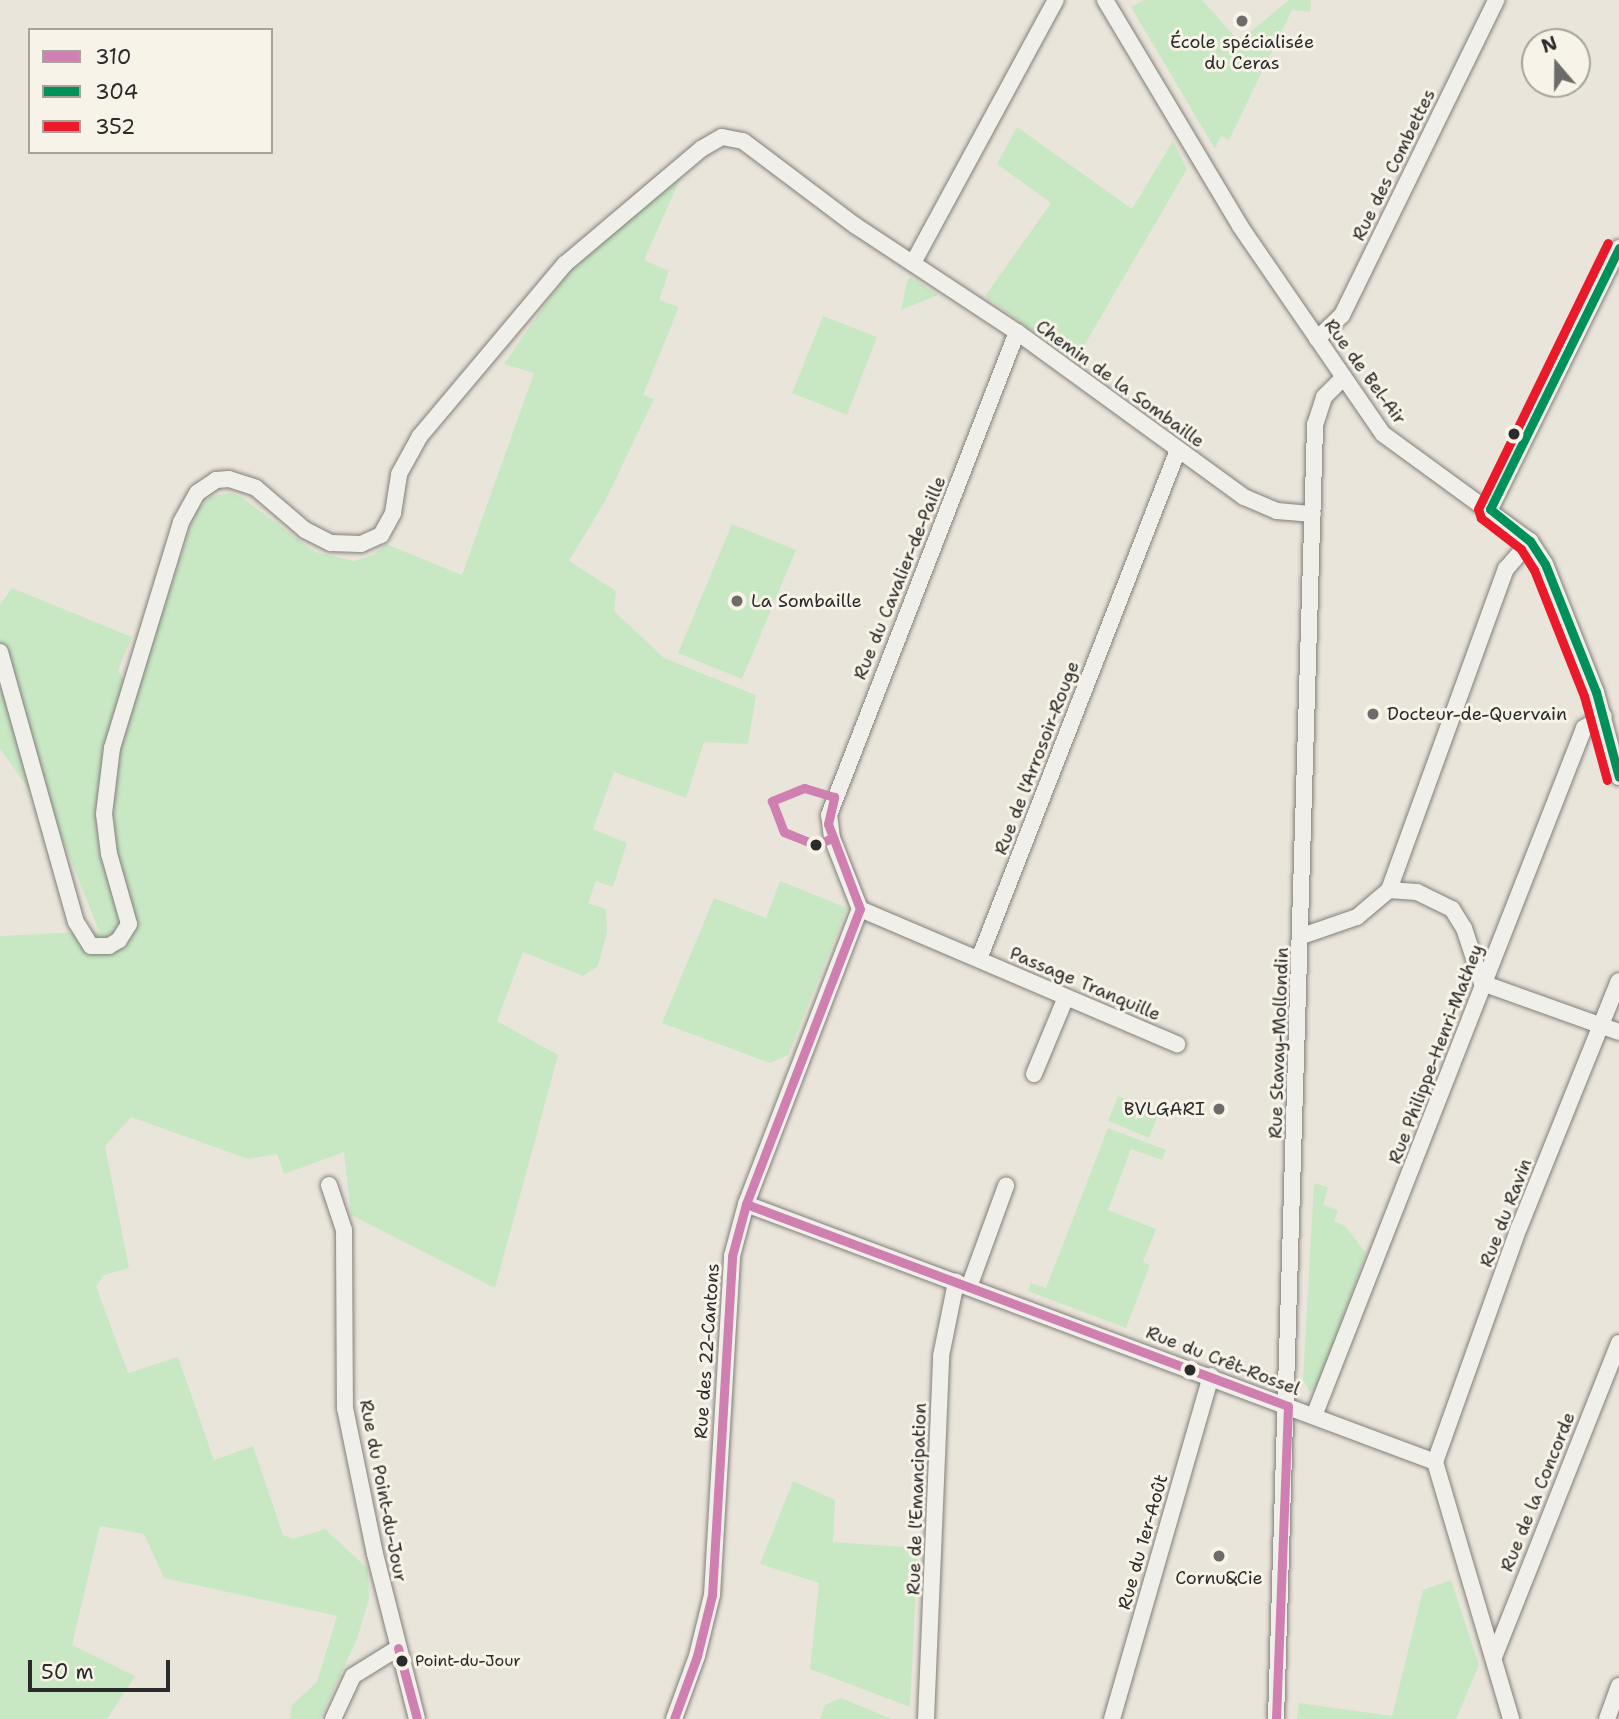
<!DOCTYPE html>
<html>
<head>
<meta charset="utf-8">
<style>
  body { margin:0 }
  #map { position:relative; width:1619px; height:1719px; overflow:hidden; background:#eae5db; font-family:"Shantell Sans",sans-serif }
  div>[style] { position:absolute }
  .green>* { inset:0; background:#c8e8c4 }
  .roads { filter:drop-shadow(0 0 2px #817f7a) drop-shadow(0 0 2px #817f7a) }
  .street>* { height:16px; margin:-8px; padding:0 8px; transform-origin:8px; border-radius:8px; background:#f1efea }
  .bus-1>* { height:9px; margin:-4.5px; padding:0 4.5px; transform-origin:4.5px; border-radius:4.5px; background:#d080b0 }
  .bus-2>* { height:9px; margin:-4.5px; padding:0 4.5px; transform-origin:4.5px; border-radius:4.5px; background:#00905a }
  .bus-3>* { height:9px; margin:-4.5px; padding:0 4.5px; transform-origin:4.5px; border-radius:4.5px; background:#ea1a2a }
  .dots>* { width:19px; height:19px; translate:-50% -50%; box-sizing:border-box; border:4px solid #f7f3e8; border-radius:50% }
  span { translate:-50% -50%; white-space:nowrap; text-align:center; line-height:1.15; -webkit-text-stroke:6px #f7f3e8; paint-order:stroke }
  .bus-label { font-size:16px; color:#2b2b2b }
  .left { translate:0 -50%; text-align:left }
  .poi-label { font-size:18px; color:#2b2b2b }
  .right { translate:-100% -50%; text-align:right }
  .street-label { font-size:18px; color:#2b2b2b }
  .legend { position:absolute; left:28px; top:28px; width:245px; height:126px; box-sizing:border-box; background:#f7f3e8; border:2px solid #a5a39c; margin:0; padding:9px 12px; list-style:none; font-size:21px; color:#2b2b2b }
  .legend li { display:flex; align-items:center; gap:14px; height:35px }
  .legend b { width:35px; border:2px solid #a5a39c }
  .north { position:absolute; left:1521px; top:28px; width:70px; height:70px; box-sizing:border-box; background:#f7f3e8; border:2px solid #a5a39c; border-radius:50%; rotate:340deg; font-size:19px; font-weight:700; line-height:28px; text-align:center; color:#2b2b2b }
  .north::after { content:''; display:block; margin:auto; width:24px; height:32px; background:#6e6c69; clip-path:polygon(50% 0,100% 100%,50% 72%,0 100%) }
  .scale { position:absolute; left:28px; top:1660px; width:142px; height:32px; box-sizing:border-box; border:4px solid #2b2b2b; border-top:0; padding-left:9px; font-size:21px; line-height:24px; white-space:nowrap; color:#2b2b2b; -webkit-text-stroke:5px #f7f3e8; paint-order:stroke }
</style>
</head>
<body>
<div id="map">
  <div class="green">
    <i style="clip-path:polygon(1144px 0,1202px 0,1239px 41px,1289px 0,1311px 0,1310px 12px,1292px 10px,1229px 140px,1221px 136px,1215px 149px,1131px 7px)"></i>
    <i style="clip-path:polygon(1017px 127px,1132px 209px,1173px 141px,1187px 169px,1075px 361px,985px 296px,1051px 203px,997px 164px)"></i>
    <i style="clip-path:polygon(682px 175px,644px 260px,669px 271px,659px 300px,679px 307px,643px 395px,654px 399px,605px 501px,569px 561px,616px 591px,614px 611px,664px 658px,756px 695px,748px 744px,704px 742px,686px 798px,614px 772px,593px 829px,627px 843px,613px 887px,596px 881px,588px 903px,606px 909px,607px 932px,598px 966px,583px 976px,523px 952px,497px 1021px,558px 1055px,495px 1288px,351px 1215px,344px 1152px,284px 1174px,277px 1154px,248px 1159px,131px 1117px,105px 1146px,129px 1268px,104px 1275px,96px 1286px,128px 1373px,178px 1357px,214px 1460px,253px 1446px,283px 1535px,293px 1539px,325px 1529px,368px 1569px,369px 1599px,357px 1639px,320px 1719px,290px 1719px,292px 1705px,317px 1682px,337px 1616px,164px 1578px,144px 1534px,100px 1526px,72px 1645px,135px 1676px,107px 1719px,0 1719px,0 936px,99px 931px,59px 830px,0 749px,0 605px,12px 588px,132px 637px,118px 670px,134px 699px,195px 513px,210px 497px,230px 493px,240px 496px,315px 552px,354px 561px,373px 555px,386px 544px,462px 575px,534px 373px,504px 364px,574px 263px)"></i>
    <i style="clip-path:polygon(910px 277px,938px 295px,901px 310px,907px 282px)"></i>
    <i style="clip-path:polygon(823px 316px,877px 337px,847px 415px,792px 393px)"></i>
    <i style="clip-path:polygon(732px 524px,796px 550px,742px 679px,678px 653px)"></i>
    <i style="clip-path:polygon(780px 881px,847px 908px,788px 1055px,770px 1063px,662px 1023px,714px 898px,766px 918px)"></i>
    <i style="clip-path:polygon(1118px 1096px,1159px 1113px,1149px 1138px,1108px 1121px)"></i>
    <i style="clip-path:polygon(1108px 1128px,1166px 1150px,1162px 1160px,1131px 1149px,1108px 1210px,1156px 1229px,1143px 1262px,1150px 1265px,1126px 1328px,1028px 1291px,1031px 1283px,1046px 1288px)"></i>
    <i style="clip-path:polygon(1314px 1183px,1328px 1187px,1323px 1205px,1338px 1210px,1334px 1221px,1345px 1226px,1366px 1253px,1320px 1384px,1317px 1390px,1309px 1391px,1303px 1379px)"></i>
    <i style="clip-path:polygon(793px 1481px,835px 1500px,833px 1542px,918px 1548px,910px 1707px,810px 1669px,819px 1583px,760px 1564px)"></i>
    <i style="clip-path:polygon(1451px 1580px,1479px 1665px,1456px 1719px,1297px 1719px,1299px 1703px,1392px 1716px,1423px 1590px)"></i>
    <i style="clip-path:polygon(841px 1698px,892px 1719px,820px 1719px,825px 1705px)"></i>
  </div>
  <div class="roads">
    <div class="street">
      <i style="left:1105px;top:0;width:263px;rotate:59.1deg"></i>
      <i style="left:1240px;top:226px;width:252px;rotate:55.5deg"></i>
      <i style="left:1383px;top:434px;width:182px;rotate:36.1deg"></i>
      <i style="left:1530px;top:541px;width:27px;rotate:57deg"></i>
      <i style="left:1545px;top:564px;width:138px;rotate:68.3deg"></i>
      <i style="left:1596px;top:692px;width:88px;rotate:74.9deg"></i>
      <i style="left:913px;top:263px;width:299px;rotate:-61.5deg"></i>
      <i style="left:1317px;top:339px;width:35px;rotate:-44deg"></i>
      <i style="left:1342px;top:315px;width:351px;rotate:-63.9deg"></i>
      <i style="left:1490px;top:509px;width:291px;rotate:-63.7deg"></i>
      <i style="left:0;top:652px;width:280px;rotate:74.3deg"></i>
      <i style="left:76px;top:922px;width:28px;rotate:58deg"></i>
      <i style="left:91px;top:946px;width:18px"></i>
      <i style="left:109px;top:946px;width:12px;rotate:-31deg"></i>
      <i style="left:119px;top:940px;width:19px;rotate:-58deg"></i>
      <i style="left:129px;top:924px;width:73px;rotate:-105.9deg"></i>
      <i style="left:109px;top:854px;width:40px;rotate:-97.1deg"></i>
      <i style="left:104px;top:814px;width:66px;rotate:-83.1deg"></i>
      <i style="left:112px;top:748px;width:236px;rotate:-73deg"></i>
      <i style="left:181px;top:522px;width:33px;rotate:-61deg"></i>
      <i style="left:197px;top:493px;width:23px;rotate:-34deg"></i>
      <i style="left:216px;top:480px;width:13px;rotate:-4deg"></i>
      <i style="left:229px;top:479px;width:28px;rotate:18deg"></i>
      <i style="left:256px;top:488px;width:65px;rotate:40.6deg"></i>
      <i style="left:305px;top:530px;width:29px;rotate:27deg"></i>
      <i style="left:331px;top:543px;width:30px;rotate:2deg"></i>
      <i style="left:361px;top:544px;width:22px;rotate:-24deg"></i>
      <i style="left:381px;top:535px;width:25px;rotate:-61deg"></i>
      <i style="left:393px;top:513px;width:39px;rotate:-81deg"></i>
      <i style="left:399px;top:474px;width:43px;rotate:-61.1deg"></i>
      <i style="left:420px;top:436px;width:225px;rotate:-49.9deg"></i>
      <i style="left:565px;top:264px;width:178px;rotate:-40.2deg"></i>
      <i style="left:701px;top:149px;width:24px;rotate:-30deg"></i>
      <i style="left:722px;top:137px;width:21px;rotate:11deg"></i>
      <i style="left:743px;top:141px;width:141px;rotate:37deg"></i>
      <i style="left:856px;top:226px;width:193px;rotate:33.4deg"></i>
      <i style="left:1017px;top:332px;width:281px;rotate:36deg"></i>
      <i style="left:1244px;top:497px;width:36px;rotate:23deg"></i>
      <i style="left:1277px;top:511px;width:36px;rotate:5deg"></i>
      <i style="left:1389px;top:890px;width:28px;rotate:4deg"></i>
      <i style="left:1417px;top:892px;width:39px;rotate:26deg"></i>
      <i style="left:1452px;top:909px;width:22px;rotate:58deg"></i>
      <i style="left:1464px;top:928px;width:58px;rotate:71.9deg"></i>
      <i style="left:860px;top:909px;width:345px;rotate:23.1deg"></i>
      <i style="left:1302px;top:936px;width:58px;rotate:-19.1deg"></i>
      <i style="left:1357px;top:917px;width:42px;rotate:-40.2deg"></i>
      <i style="left:1389px;top:890px;width:342px;rotate:-70deg"></i>
      <i style="left:1506px;top:569px;width:37px;rotate:-49deg"></i>
      <i style="left:979px;top:959px;width:547px;rotate:-68.65deg"></i>
      <i style="left:1482px;top:983px;width:145px;rotate:19.7deg"></i>
      <i style="left:1034px;top:1074px;width:83px;rotate:-67.4deg"></i>
      <i style="left:329px;top:1185px;width:47px;rotate:71.6deg"></i>
      <i style="left:344px;top:1230px;width:178px;rotate:89.7deg"></i>
      <i style="left:345px;top:1408px;width:149px;rotate:78.4deg"></i>
      <i style="left:375px;top:1554px;width:170px;rotate:75.7deg"></i>
      <i style="left:746px;top:1204px;width:736px;rotate:20.53deg"></i>
      <i style="left:1435px;top:1462px;width:268px;rotate:73.5deg"></i>
      <i style="left:969px;top:1287px;width:108px;rotate:-69.9deg"></i>
      <i style="left:1314px;top:1416px;width:739px;rotate:-68.57deg"></i>
      <i style="left:1584px;top:728px;width:23px;rotate:-31deg"></i>
      <i style="left:1435px;top:1462px;width:249px;rotate:-70.3deg"></i>
      <i style="left:1519px;top:1228px;width:266px;rotate:-68deg"></i>
      <i style="left:1494px;top:1657px;width:338px;rotate:-68.3deg"></i>
      <i style="left:333px;top:1719px;width:47px;rotate:-65.1deg"></i>
      <i style="left:353px;top:1676px;width:53px;rotate:-31.9deg"></i>
      <i style="left:674px;top:1719px;width:67px;rotate:-69.9deg"></i>
      <i style="left:697px;top:1656px;width:63px;rotate:-76.2deg"></i>
      <i style="left:712px;top:1595px;width:340px;rotate:-86.6deg"></i>
      <i style="left:732px;top:1256px;width:54px;rotate:-74.9deg"></i>
      <i style="left:746px;top:1204px;width:316px;rotate:-68.9deg"></i>
      <i style="left:860px;top:909px;width:76px;rotate:-111.5deg"></i>
      <i style="left:832px;top:838px;width:23px;rotate:-97deg"></i>
      <i style="left:829px;top:815px;width:518px;rotate:-68.73deg"></i>
      <i style="left:926px;top:1719px;width:363px;rotate:-87.6deg"></i>
      <i style="left:941px;top:1356px;width:76px;rotate:-78.5deg"></i>
      <i style="left:1112px;top:1719px;width:357px;rotate:-73.9deg"></i>
      <i style="left:1276px;top:1719px;width:1295px;rotate:-88.27deg"></i>
      <i style="left:1315px;top:425px;width:29px;rotate:-72deg"></i>
      <i style="left:1324px;top:397px;width:28px;rotate:-45deg"></i>
      <i style="left:1607px;top:1719px;width:35px;rotate:-70deg"></i>
    </div>
  </div>
  <div class="bus-1">
    <i style="left:746px;top:1204px;width:578px;rotate:20.44deg"></i>
    <i style="left:1288px;top:1406px;width:313px;rotate:92.2deg"></i>
    <i style="left:398px;top:1648px;width:73px;rotate:75deg"></i>
    <i style="left:674px;top:1719px;width:67px;rotate:-69.9deg"></i>
    <i style="left:697px;top:1656px;width:63px;rotate:-76.2deg"></i>
    <i style="left:712px;top:1595px;width:340px;rotate:-86.6deg"></i>
    <i style="left:732px;top:1256px;width:54px;rotate:-74.9deg"></i>
    <i style="left:746px;top:1204px;width:316px;rotate:-68.9deg"></i>
    <i style="left:860px;top:909px;width:91px;rotate:-110.6deg"></i>
    <i style="left:828px;top:824px;width:28px;rotate:-77deg"></i>
    <i style="left:834px;top:797px;width:31px;rotate:-163deg"></i>
    <i style="left:804px;top:788px;width:35px;rotate:158deg"></i>
    <i style="left:772px;top:801px;width:33px;rotate:69deg"></i>
    <i style="left:784px;top:832px;width:35px;rotate:22deg"></i>
    <i style="left:816px;top:845px;width:17px;rotate:-24deg"></i>
  </div>
  <div class="bus-2">
    <i style="left:1490px;top:509px;width:51px;rotate:38.7deg"></i>
    <i style="left:1530px;top:541px;width:27px;rotate:57deg"></i>
    <i style="left:1545px;top:564px;width:138px;rotate:68.3deg"></i>
    <i style="left:1596px;top:692px;width:88px;rotate:74.9deg"></i>
    <i style="left:1490px;top:509px;width:291px;rotate:-63.7deg"></i>
  </div>
  <div class="bus-3">
    <i style="left:1607px;top:780px;width:87px;rotate:-105.3deg"></i>
    <i style="left:1584px;top:696px;width:136px;rotate:-111.6deg"></i>
    <i style="left:1534px;top:570px;width:25px;rotate:-122deg"></i>
    <i style="left:1521px;top:549px;width:51px;rotate:-142.2deg"></i>
    <i style="left:1481px;top:518px;width:9px;rotate:-108deg"></i>
    <i style="left:1478px;top:509px;width:296px;rotate:-64deg"></i>
  </div>
  <div class="dots">
    <i style="left:1242px;top:21px;background:#6e6c69"></i>
    <i style="left:1514px;top:434px;background:#2b2b2b"></i>
    <i style="left:737px;top:601px;background:#6e6c69"></i>
    <i style="left:1373px;top:714px;background:#6e6c69"></i>
    <i style="left:816px;top:845px;background:#2b2b2b"></i>
    <i style="left:1219px;top:1109px;background:#6e6c69"></i>
    <i style="left:1190px;top:1370px;background:#2b2b2b"></i>
    <i style="left:1219px;top:1556px;background:#6e6c69"></i>
    <i style="left:402px;top:1661px;background:#2b2b2b"></i>
  </div>
  <div class="bus-label">
    <span class="left" style="left:415px;top:1661px">Point-du-Jour</span>
  </div>
  <div class="poi-label">
    <span style="left:1242px;top:53px">École spécialisée<br>du Ceras</span>
    <span class="left" style="left:751px;top:601px">La Sombaille</span>
    <span class="left" style="left:1387px;top:714px">Docteur-de-Quervain</span>
    <span class="right" style="left:1205px;top:1109px">BVLGARI</span>
    <span style="left:1219px;top:1578px">Cornu&amp;Cie</span>
  </div>
  <div class="street-label">
    <span style="left:1394px;top:165px;rotate:-64deg">Rue des Combettes</span>
    <span style="left:1365px;top:372px;rotate:54deg">Rue de Bel-Air</span>
    <span style="left:1120px;top:384px;rotate:36deg">Chemin de la Sombaille</span>
    <span style="left:900px;top:578px;rotate:-68deg">Rue du Cavalier-de-Paille</span>
    <span style="left:1037px;top:758px;rotate:-69deg">Rue de l'Arrosoir-Rouge</span>
    <span style="left:1085px;top:984px;rotate:23deg">Passage Tranquille</span>
    <span style="left:1279px;top:1043px;rotate:-88deg">Rue Stavay-Mollondin</span>
    <span style="left:1436px;top:1054px;rotate:-69deg">Rue Philippe-Henri-Mathey</span>
    <span style="left:1506px;top:1213px;rotate:-69deg">Rue du Ravin</span>
    <span style="left:707px;top:1351px;rotate:-86deg">Rue des 22-Cantons</span>
    <span style="left:1223px;top:1361px;rotate:21deg">Rue du Crêt-Rossel</span>
    <span style="left:383px;top:1491px;rotate:79deg">Rue du Point-du-Jour</span>
    <span style="left:1538px;top:1492px;rotate:-68deg">Rue de la Concorde</span>
    <span style="left:917px;top:1499px;rotate:-88deg">Rue de l'Emancipation</span>
    <span style="left:1143px;top:1542px;rotate:-74deg">Rue du 1er-Août</span>
  </div>
  <ul class="legend">
  <li><b style="height:9px;background:#d080b0"></b>310</li>
  <li><b style="height:9px;background:#00905a"></b>304</li>
  <li><b style="height:9px;background:#ea1a2a"></b>352</li>
  </ul>
  <div class="north">N</div>
  <div class="scale">50 m</div>
</div>
</body>
</html>
